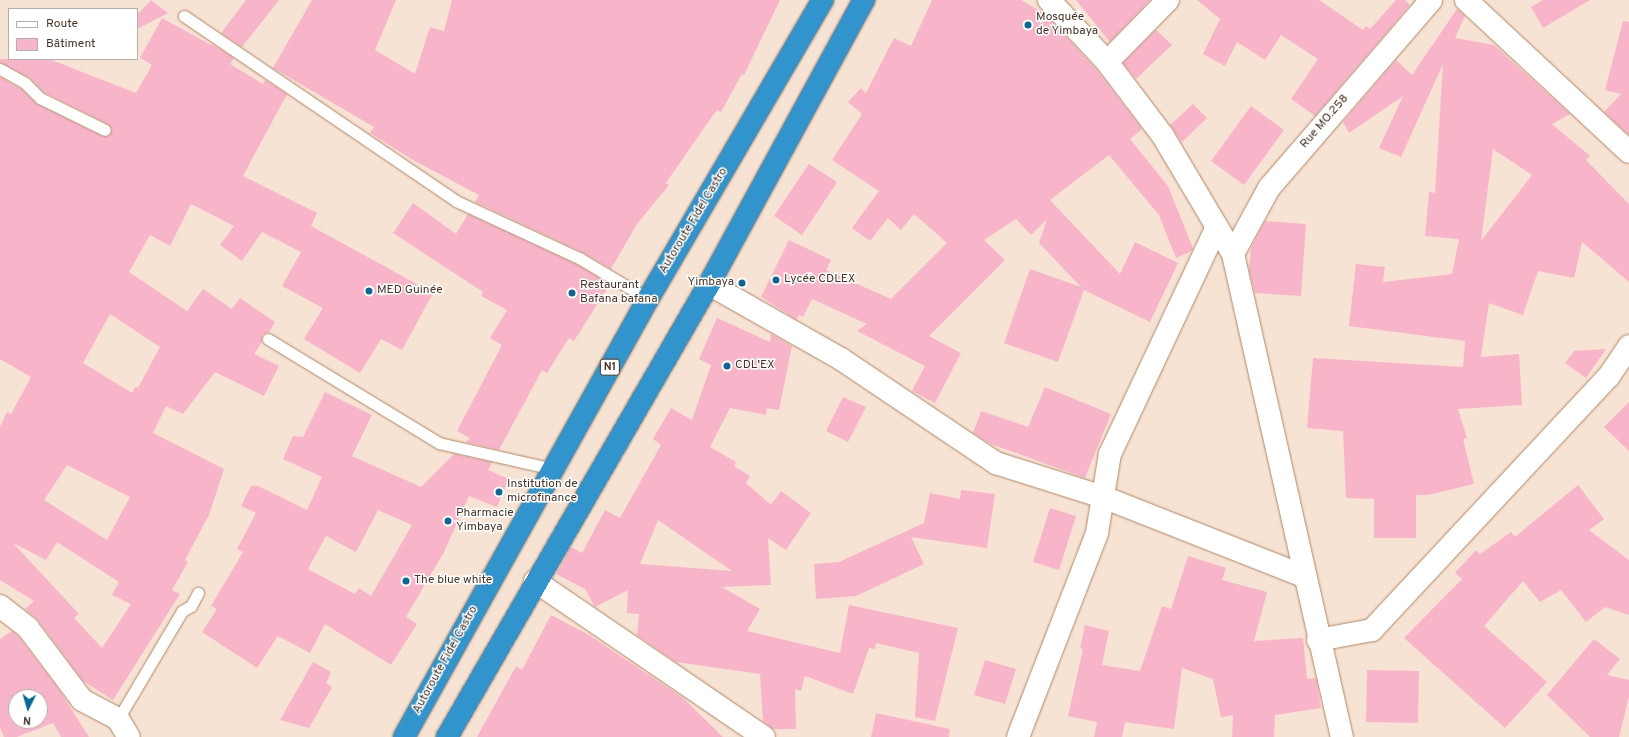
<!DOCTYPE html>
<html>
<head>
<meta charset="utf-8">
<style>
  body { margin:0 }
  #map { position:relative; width:1629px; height:737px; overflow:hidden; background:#f7e3d4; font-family:Overpass,sans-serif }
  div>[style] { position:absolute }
  .building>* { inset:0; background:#f8b5ca }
  .roads { filter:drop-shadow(0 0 1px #b58662) drop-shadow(0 0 1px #b58662) }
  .lane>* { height:11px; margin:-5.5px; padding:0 5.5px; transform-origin:5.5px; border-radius:5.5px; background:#fff }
  .street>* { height:22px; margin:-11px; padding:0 11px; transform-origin:11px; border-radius:11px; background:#fff }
  .highway>* { height:22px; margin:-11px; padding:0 11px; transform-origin:11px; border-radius:11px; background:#3294cc }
  .dots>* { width:11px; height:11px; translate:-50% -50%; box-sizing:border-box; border:2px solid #fff; border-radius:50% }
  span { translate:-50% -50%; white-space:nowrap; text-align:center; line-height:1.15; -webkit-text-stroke:3px #fff; paint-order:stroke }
  .shield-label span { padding:1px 3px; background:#fff; border:1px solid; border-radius:3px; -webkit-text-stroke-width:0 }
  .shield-label { font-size:11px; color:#483424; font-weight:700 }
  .poi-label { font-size:12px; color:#483424 }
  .left { translate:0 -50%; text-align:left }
  .right { translate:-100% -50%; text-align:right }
  .street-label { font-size:12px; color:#483424 }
  .legend { position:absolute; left:8px; top:8px; width:130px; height:52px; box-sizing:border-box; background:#fff; border:1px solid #b6aea7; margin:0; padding:5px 7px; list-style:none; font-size:12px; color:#483424 }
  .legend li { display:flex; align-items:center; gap:8px; height:20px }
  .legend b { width:20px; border:1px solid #b6aea7 }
  .north { position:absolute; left:8px; top:689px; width:40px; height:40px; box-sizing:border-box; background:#fff; border:1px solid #b6aea7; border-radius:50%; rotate:185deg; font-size:11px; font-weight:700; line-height:16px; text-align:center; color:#483424 }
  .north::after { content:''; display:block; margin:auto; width:14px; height:18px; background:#076897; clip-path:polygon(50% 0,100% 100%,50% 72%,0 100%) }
</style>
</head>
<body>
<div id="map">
  <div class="building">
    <i style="clip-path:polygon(151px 0,168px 13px,137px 29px,137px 15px)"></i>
    <i style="clip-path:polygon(246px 0,279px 0,242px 47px,221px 33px)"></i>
    <i style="clip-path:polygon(312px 0,396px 0,375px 50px,415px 74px,430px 27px,444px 31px,452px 0,780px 0,744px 75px,742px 74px,721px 112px,717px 110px,704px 128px,666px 183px,669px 185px,637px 224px,611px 269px,582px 252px,475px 202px,479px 195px,413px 160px,370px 133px,374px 127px,273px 68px)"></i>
    <i style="clip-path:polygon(932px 0,1021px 0,1045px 14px,1097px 70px,1142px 129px,1130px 139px,1168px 186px,1193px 248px,1192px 251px,1176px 258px,1159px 215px,1109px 155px,1050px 200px,1120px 274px,1135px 242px,1178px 263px,1150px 322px,1084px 290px,1058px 362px,1004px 343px,1030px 269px,1081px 287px,1039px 243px,1047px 219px,1031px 235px,1016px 219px,984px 240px,1005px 260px,929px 336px,961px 353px,935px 403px,912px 391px,925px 366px,857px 331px,867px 324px,812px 299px,803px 317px,798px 315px,797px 320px,761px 297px,789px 240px,831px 260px,826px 270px,891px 299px,947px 243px,914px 214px,901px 230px,888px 218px,870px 241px,852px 228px,879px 191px,832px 160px,862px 114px,848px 102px,861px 88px,866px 93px,894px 38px,911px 46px)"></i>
    <i style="clip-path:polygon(1076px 0,1150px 0,1110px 42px)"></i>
    <i style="clip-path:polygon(1197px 0,1319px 0,1363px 30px,1366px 26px,1370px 29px,1396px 0,1405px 0,1410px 5px,1315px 116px,1291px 99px,1318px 59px,1281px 35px,1265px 60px,1237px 42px,1225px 66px,1203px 54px,1220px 19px)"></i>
    <i style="clip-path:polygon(1543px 0,1590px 0,1543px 28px,1531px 7px)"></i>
    <i style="clip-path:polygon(evenodd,1457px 9px,1465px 16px,1455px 38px,1494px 45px,1570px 114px,1552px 124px,1590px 156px,1586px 160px,1629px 204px,1629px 282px,1582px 242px,1574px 278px,1538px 271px,1523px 315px,1489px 303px,1481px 357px,1519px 354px,1522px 405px,1458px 409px,1467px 438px,1463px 439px,1474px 484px,1428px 495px,1416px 495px,1416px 538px,1374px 538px,1374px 499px,1346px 498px,1343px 431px,1307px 428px,1313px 358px,1463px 367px,1465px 341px,1349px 326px,1356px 264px,1385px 267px,1383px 282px,1452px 274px,1459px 239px,1425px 236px,1429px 192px,1435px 193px,1443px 64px,1401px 157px,1379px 148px,1403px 96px,1349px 133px,1343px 122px,1396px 60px,1412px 75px,1457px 9px,1493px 149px,1532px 175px,1481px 241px,1493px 149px)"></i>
    <i style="clip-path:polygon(evenodd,162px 18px,211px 45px,212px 44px,234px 58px,230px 64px,263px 84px,265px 80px,287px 94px,243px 176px,317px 213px,311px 226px,433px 293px,402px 350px,381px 339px,360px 373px,304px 339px,323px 308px,282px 286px,301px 252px,262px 232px,242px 261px,220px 245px,234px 226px,191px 204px,170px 246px,150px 235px,129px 272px,187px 311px,203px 289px,232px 309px,240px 298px,275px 322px,269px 332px,262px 335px,262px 342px,254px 354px,279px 366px,264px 396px,215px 372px,183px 414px,166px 406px,153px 433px,224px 469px,209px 515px,185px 560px,188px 562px,172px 590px,180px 594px,113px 700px,83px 681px,38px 620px,25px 609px,34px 601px,0 580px,0 427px,7px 412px,11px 414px,31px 377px,0 359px,0 77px,21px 89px,37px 104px,102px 136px,109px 136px,112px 129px,108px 124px,44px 92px,30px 78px,0 62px,0 59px,49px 59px,136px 93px,152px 65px,140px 58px,162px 18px,110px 314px,160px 347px,138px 388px,135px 387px,132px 393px,83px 363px,110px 314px,162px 18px,67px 465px,130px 497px,107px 540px,44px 500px,67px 465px,162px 18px,57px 542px,119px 582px,112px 595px,131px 604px,102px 648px,74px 618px,79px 614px,13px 543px,46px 560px,57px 542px)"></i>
    <i style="clip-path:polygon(1623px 21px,1629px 22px,1629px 135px,1604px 112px,1621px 94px,1605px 90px)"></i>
    <i style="clip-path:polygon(1156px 30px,1172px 45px,1136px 79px,1123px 63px)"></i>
    <i style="clip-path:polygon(1193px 104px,1207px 118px,1182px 142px,1170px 125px)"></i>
    <i style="clip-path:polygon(1251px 106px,1284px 130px,1244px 185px,1211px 161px)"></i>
    <i style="clip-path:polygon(809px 164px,837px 182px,802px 235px,774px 216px)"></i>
    <i style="clip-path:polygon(413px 203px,456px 234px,468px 214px,576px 264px,610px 284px,574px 341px,569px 338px,547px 373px,542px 370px,499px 450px,466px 442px,470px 438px,457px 431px,502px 345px,490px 338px,507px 310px,481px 296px,483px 292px,393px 233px)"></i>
    <i style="clip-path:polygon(1265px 221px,1306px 224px,1301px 296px,1255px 293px,1249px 269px,1251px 248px)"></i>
    <i style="clip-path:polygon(evenodd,717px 318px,770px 342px,771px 334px,792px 346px,779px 410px,767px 408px,766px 415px,730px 408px,710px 447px,736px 462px,734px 466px,750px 476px,746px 483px,771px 505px,781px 491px,811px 513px,786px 550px,768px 538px,771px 585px,722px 587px,760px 609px,747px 631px,840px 653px,849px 605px,958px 628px,935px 721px,915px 717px,919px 653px,876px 643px,875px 649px,869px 648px,853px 694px,805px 676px,801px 691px,795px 689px,796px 729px,773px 729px,763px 721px,760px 674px,676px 662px,637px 635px,639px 614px,627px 613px,628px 590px,595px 607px,585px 589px,556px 574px,571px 547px,582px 553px,605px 510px,620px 518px,661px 445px,653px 439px,671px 408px,692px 420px,711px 365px,699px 359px,717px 318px,658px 520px,732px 571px,640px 564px,658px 520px)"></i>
    <i style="clip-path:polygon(1606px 349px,1586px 378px,1565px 363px,1574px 351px)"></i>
    <i style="clip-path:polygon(1045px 387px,1111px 414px,1085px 478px,991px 444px,973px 433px,981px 411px,1028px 427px)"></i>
    <i style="clip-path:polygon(evenodd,325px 392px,372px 415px,352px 456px,421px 487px,454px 454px,492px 462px,488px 470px,509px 479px,497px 507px,469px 496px,444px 552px,406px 617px,417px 624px,391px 665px,325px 624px,310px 653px,278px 636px,257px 668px,202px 632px,217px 609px,211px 606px,243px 552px,237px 549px,256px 513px,241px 506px,251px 486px,258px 486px,307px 510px,322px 477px,283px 459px,293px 436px,303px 437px,325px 392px,378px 510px,412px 525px,371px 596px,359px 588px,355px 594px,308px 569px,326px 536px,356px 552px,378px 510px)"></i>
    <i style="clip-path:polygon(843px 397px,866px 407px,848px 442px,826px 431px)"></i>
    <i style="clip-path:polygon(1629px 402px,1629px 451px,1604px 427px)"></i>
    <i style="clip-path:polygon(1578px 485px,1604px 519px,1589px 530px,1629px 560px,1629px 615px,1605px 607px,1586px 622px,1561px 590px,1540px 602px,1523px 581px,1484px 626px,1547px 682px,1505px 728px,1404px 638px,1462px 579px,1455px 573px,1476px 550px,1480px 554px,1511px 532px,1515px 537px)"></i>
    <i style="clip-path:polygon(961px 490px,995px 494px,987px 548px,911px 537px,924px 564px,856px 596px,816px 599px,814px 564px,839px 562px,924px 523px,930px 493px,960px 499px)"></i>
    <i style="clip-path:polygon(1050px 508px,1076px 516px,1059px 570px,1033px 562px)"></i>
    <i style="clip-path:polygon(1188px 556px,1226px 568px,1222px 580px,1267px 592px,1254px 641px,1303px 638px,1307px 679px,1316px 678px,1321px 708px,1275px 715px,1274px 737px,1232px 737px,1233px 715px,1221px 717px,1213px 679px,1182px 668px,1174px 729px,1125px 722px,1122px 737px,1094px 737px,1097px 722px,1068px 716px,1083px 649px,1080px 648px,1085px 625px,1109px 631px,1102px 665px,1140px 671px,1162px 606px,1171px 609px)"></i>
    <i style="clip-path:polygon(551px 615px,589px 635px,683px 698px,723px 737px,477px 737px,516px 666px,522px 670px)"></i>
    <i style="clip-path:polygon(evenodd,12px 631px,19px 637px,60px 691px,89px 737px,61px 737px,53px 723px,17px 737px,4px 737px,0 727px,0 639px,12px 631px,16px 697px,40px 697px,40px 721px,16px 721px,16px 697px)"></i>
    <i style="clip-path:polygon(1594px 639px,1620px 659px,1607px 675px,1629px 680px,1629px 697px,1619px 737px,1590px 737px,1547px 695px)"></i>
    <i style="clip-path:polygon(985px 660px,1016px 669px,1005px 704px,974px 695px)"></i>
    <i style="clip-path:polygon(313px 662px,331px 672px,326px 683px,332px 687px,309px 728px,280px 720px)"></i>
    <i style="clip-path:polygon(1367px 670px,1419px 671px,1418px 723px,1366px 722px)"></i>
    <i style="clip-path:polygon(876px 713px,950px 729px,949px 737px,871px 737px)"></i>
  </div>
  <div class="roads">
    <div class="lane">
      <i style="left:184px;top:16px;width:329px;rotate:34.2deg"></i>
      <i style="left:456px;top:201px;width:136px;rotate:24.9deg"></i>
      <i style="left:579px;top:258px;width:80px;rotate:30.7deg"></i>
      <i style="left:0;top:69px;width:29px;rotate:29deg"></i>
      <i style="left:25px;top:83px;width:21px;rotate:45deg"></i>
      <i style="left:40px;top:98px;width:72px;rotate:26.2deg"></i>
      <i style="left:268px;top:339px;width:200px;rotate:31.3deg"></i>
      <i style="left:439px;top:443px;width:117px;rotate:12.8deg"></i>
      <i style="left:118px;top:719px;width:126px;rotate:-59.3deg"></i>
      <i style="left:182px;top:611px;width:10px;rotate:-29deg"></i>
      <i style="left:191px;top:606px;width:15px;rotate:-62deg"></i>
    </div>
    <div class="street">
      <i style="left:1049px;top:0;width:85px;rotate:46.9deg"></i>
      <i style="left:1107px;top:62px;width:93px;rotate:52.9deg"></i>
      <i style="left:1163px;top:136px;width:137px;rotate:59.3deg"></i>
      <i style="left:1233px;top:254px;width:495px;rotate:77.3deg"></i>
      <i style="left:1466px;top:0;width:223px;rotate:43deg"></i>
      <i style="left:1107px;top:62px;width:87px;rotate:-45.5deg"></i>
      <i style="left:1233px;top:254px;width:75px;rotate:-61.4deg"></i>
      <i style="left:1269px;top:188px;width:248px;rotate:-49.2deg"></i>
      <i style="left:709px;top:284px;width:152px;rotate:29.6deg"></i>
      <i style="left:841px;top:359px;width:187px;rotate:33.9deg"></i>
      <i style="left:996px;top:463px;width:112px;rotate:17.6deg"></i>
      <i style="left:1103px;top:497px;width:216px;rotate:21.5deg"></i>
      <i style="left:535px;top:581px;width:277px;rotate:34.3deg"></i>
      <i style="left:0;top:606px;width:36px;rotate:38deg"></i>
      <i style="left:28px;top:628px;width:90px;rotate:53.1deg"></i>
      <i style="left:82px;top:700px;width:41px;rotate:27.8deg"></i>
      <i style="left:118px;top:719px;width:21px;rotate:59deg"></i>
      <i style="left:1318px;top:640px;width:55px;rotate:-10.5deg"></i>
      <i style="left:1372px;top:630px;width:347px;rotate:-47deg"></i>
      <i style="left:1609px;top:376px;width:36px;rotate:-56deg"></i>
      <i style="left:1018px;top:737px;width:219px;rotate:-68.8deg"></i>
      <i style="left:1097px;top:533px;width:80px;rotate:-80.7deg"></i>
      <i style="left:1110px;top:454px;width:251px;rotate:-64.8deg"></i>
    </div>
    <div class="highway">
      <i style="left:404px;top:737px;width:501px;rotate:-60.88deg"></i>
      <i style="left:648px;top:299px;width:346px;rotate:-59.7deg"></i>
      <i style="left:447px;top:737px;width:523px;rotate:-59.96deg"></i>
      <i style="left:709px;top:284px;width:324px;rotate:-61.4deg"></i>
    </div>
  </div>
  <div class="dots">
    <i style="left:1028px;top:25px;background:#076897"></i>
    <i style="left:776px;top:280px;background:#076897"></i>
    <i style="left:742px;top:283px;background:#076897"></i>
    <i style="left:369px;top:291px;background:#076897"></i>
    <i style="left:572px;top:293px;background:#076897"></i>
    <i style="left:727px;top:366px;background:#076897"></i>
    <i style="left:499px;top:492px;background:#076897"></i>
    <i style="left:448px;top:521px;background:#076897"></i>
    <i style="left:406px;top:581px;background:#076897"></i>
  </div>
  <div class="shield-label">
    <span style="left:610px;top:367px">N1</span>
  </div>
  <div class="poi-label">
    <span class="left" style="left:1036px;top:25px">Mosquée<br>de Yimbaya</span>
    <span class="left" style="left:784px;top:280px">Lycée CDLEX</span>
    <span class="right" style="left:734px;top:283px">Yimbaya</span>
    <span class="left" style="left:580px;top:293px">Restaurant<br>Bafana bafana</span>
    <span class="left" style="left:377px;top:291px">MED Guinée</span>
    <span class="left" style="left:735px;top:366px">CDL'EX</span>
    <span class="left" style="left:507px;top:492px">Institution de<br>microfinance</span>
    <span class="left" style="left:456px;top:521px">Pharmacie<br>Yimbaya</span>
    <span class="left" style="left:414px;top:581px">The blue white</span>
  </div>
  <div class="street-label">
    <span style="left:1325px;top:122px;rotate:-49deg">Rue MO.258</span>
    <span style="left:694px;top:221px;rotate:-59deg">Autoroute Fidel Castro</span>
    <span style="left:446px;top:660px;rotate:-61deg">Autoroute Fidel Castro</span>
  </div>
  <ul class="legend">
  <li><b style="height:5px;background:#fff"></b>Route</li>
  <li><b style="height:11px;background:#f8b5ca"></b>Bâtiment</li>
  </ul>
  <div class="north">N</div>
</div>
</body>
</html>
